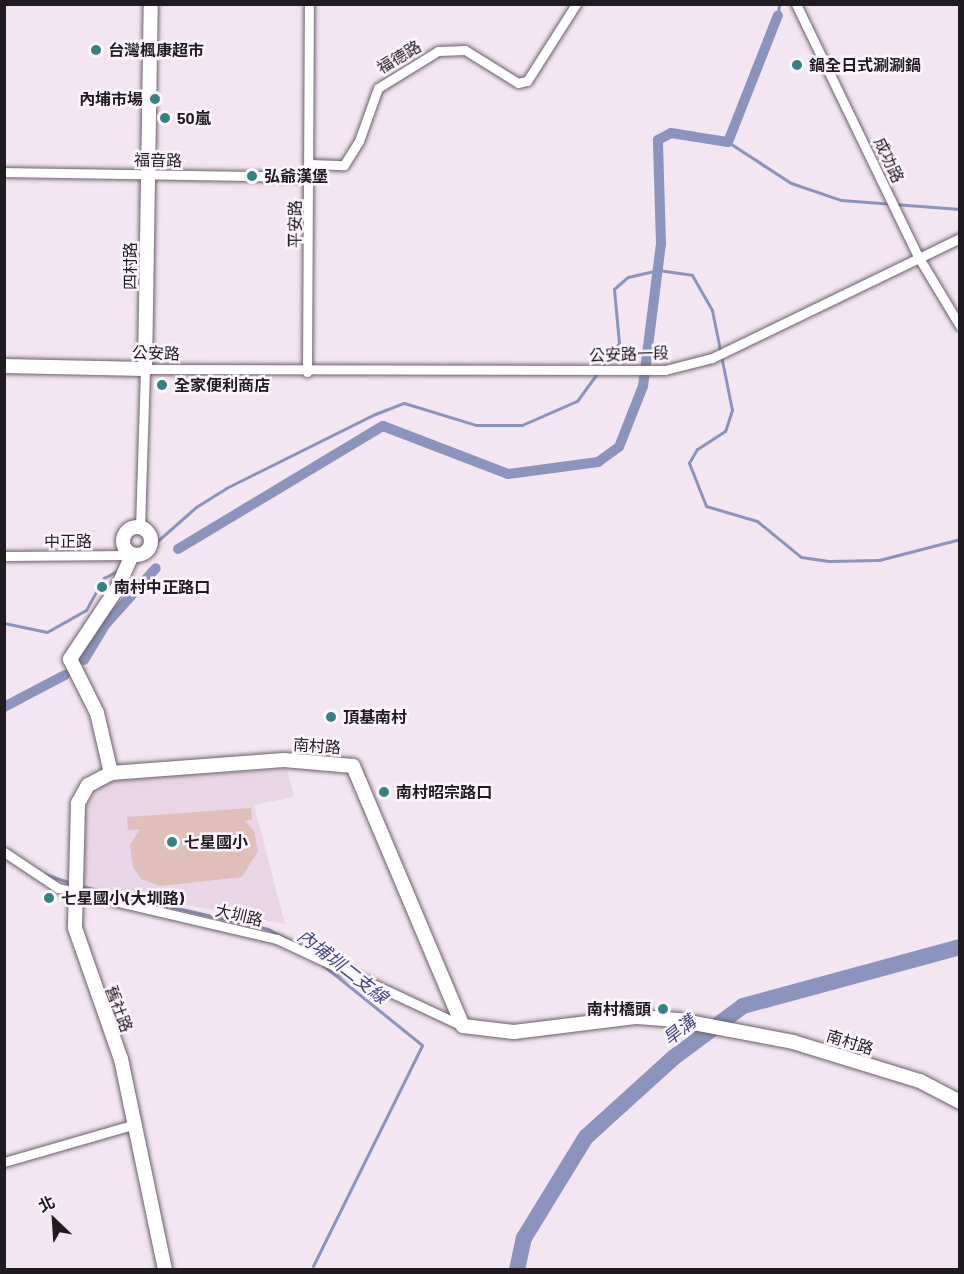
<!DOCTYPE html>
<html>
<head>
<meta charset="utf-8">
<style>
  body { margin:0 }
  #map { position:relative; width:964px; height:1274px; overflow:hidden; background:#f4e5f2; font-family:Barlow,"Noto Sans TC",sans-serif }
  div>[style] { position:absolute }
  .built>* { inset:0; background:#e9d5e6 }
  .green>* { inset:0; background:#e0beba }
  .stream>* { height:3px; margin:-1.5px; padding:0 1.5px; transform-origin:1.5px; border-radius:1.5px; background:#8c94bd }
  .canal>* { height:10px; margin:-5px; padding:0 5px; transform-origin:5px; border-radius:5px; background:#8c94bd }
  .river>* { height:16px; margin:-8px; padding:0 8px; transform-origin:8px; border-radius:8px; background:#8c94bd }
  .roads { filter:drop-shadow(0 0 2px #6c606a) drop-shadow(0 0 2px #6c606a) }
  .street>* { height:9px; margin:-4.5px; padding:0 4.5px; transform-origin:4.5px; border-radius:4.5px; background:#fff }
  .secondary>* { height:14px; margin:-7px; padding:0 7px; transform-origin:7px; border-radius:7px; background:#fff }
  .secondary>.ring { margin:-7px; padding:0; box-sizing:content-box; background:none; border:14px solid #fff; border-radius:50% }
  .dots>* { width:16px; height:16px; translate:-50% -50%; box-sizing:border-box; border:3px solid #fdf5fc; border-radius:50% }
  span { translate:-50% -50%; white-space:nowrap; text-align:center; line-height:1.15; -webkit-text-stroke:5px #fdf5fc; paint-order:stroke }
  .poi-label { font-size:16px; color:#201b20; font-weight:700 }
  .left { translate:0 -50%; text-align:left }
  .right { translate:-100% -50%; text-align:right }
  .street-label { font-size:16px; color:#201b20 }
  .water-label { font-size:18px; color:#434a81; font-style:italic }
  .frame { position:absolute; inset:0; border:6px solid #201b20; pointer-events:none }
  .north { position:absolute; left:24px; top:1190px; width:60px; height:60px; -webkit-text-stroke:4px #fdf5fc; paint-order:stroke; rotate:335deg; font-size:16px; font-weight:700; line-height:24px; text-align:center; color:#201b20 }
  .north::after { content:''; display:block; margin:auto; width:21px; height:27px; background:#201b20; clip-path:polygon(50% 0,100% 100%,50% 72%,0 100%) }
</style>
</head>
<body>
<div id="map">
  <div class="built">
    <i style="clip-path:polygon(287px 769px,294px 797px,254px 805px,285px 924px,83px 885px,84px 808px,104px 780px)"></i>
  </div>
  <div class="green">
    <i style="clip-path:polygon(251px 808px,252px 820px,245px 821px,254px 831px,258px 851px,242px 877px,160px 886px,141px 879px,133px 867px,130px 845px,140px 829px,128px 830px,127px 817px)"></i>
  </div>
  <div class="stream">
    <i style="left:778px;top:15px;width:11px;rotate:-85deg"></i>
    <i style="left:728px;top:142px;width:75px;rotate:33.1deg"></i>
    <i style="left:791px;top:183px;width:53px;rotate:18.8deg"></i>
    <i style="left:841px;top:200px;width:119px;rotate:4.3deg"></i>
    <i style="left:601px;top:368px;width:31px;rotate:-54deg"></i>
    <i style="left:619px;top:343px;width:54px;rotate:-95.3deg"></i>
    <i style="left:614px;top:289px;width:18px;rotate:-41deg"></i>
    <i style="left:628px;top:277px;width:31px;rotate:-13deg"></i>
    <i style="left:658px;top:270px;width:34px;rotate:8deg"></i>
    <i style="left:692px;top:275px;width:40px;rotate:60.3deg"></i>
    <i style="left:712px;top:310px;width:102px;rotate:78.7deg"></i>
    <i style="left:732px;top:410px;width:22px;rotate:108deg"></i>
    <i style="left:725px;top:431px;width:33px;rotate:147deg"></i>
    <i style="left:697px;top:449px;width:16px;rotate:120deg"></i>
    <i style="left:689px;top:463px;width:46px;rotate:68.4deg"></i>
    <i style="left:706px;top:506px;width:53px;rotate:16.4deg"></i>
    <i style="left:757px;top:521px;width:57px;rotate:39.3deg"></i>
    <i style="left:801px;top:557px;width:28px;rotate:8deg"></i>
    <i style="left:829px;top:561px;width:50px;rotate:-1.1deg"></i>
    <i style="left:879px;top:560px;width:84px;rotate:-14.5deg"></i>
    <i style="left:137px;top:559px;width:79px;rotate:-41.4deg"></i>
    <i style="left:196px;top:507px;width:36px;rotate:-32deg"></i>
    <i style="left:226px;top:488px;width:166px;rotate:-26.4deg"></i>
    <i style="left:375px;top:414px;width:31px;rotate:-21deg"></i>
    <i style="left:404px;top:403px;width:75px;rotate:17deg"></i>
    <i style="left:476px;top:425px;width:46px"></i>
    <i style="left:522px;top:425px;width:60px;rotate:-23.6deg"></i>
    <i style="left:577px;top:401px;width:34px;rotate:-54deg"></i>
    <i style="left:4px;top:623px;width:44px;rotate:11.8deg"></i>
    <i style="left:47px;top:632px;width:45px;rotate:-29.4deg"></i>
    <i style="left:86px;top:610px;width:37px;rotate:-61deg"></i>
    <i style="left:104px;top:578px;width:19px;rotate:-28deg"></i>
    <i style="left:44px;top:874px;width:29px;rotate:18deg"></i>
    <i style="left:81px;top:886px;width:192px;rotate:12.9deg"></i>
    <i style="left:268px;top:929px;width:26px;rotate:28deg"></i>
    <i style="left:313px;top:1266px;width:246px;rotate:-63.7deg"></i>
    <i style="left:422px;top:1045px;width:127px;rotate:-141.1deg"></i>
  </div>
  <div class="canal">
    <i style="left:178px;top:549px;width:239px;rotate:-31deg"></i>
    <i style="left:383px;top:426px;width:134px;rotate:21deg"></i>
    <i style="left:508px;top:474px;width:91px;rotate:-7.6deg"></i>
    <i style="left:598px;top:462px;width:26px;rotate:-36deg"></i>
    <i style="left:619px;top:447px;width:66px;rotate:-68.5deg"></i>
    <i style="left:643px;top:386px;width:143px;rotate:-82.8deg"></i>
    <i style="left:661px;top:244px;width:104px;rotate:-91.7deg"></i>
    <i style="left:658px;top:140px;width:15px;rotate:-28deg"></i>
    <i style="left:671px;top:133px;width:58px;rotate:9deg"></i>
    <i style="left:728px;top:142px;width:136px;rotate:-68.5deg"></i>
    <i style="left:84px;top:660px;width:41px;rotate:-59deg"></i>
    <i style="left:105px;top:625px;width:76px;rotate:-48.2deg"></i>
    <i style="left:4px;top:707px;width:69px;rotate:-27.7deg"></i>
  </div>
  <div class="river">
    <i style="left:517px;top:1270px;width:33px;rotate:-78deg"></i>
    <i style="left:524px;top:1238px;width:119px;rotate:-58.5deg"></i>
    <i style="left:586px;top:1137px;width:118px;rotate:-42.2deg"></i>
    <i style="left:673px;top:1058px;width:87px;rotate:-36.6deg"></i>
    <i style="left:743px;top:1006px;width:225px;rotate:-15.2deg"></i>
  </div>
  <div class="roads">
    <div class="street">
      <i style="left:796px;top:4px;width:282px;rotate:64.2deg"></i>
      <i style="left:919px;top:258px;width:79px;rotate:58.9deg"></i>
      <i style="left:310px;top:164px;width:34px;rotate:2deg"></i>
      <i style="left:344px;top:165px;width:28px;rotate:-58deg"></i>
      <i style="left:359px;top:141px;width:56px;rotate:-70.3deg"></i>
      <i style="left:378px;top:88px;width:70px;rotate:-31.7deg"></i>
      <i style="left:438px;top:51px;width:27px;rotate:-2deg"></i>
      <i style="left:465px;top:50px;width:62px;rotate:31.9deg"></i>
      <i style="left:518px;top:83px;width:9px;rotate:-13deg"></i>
      <i style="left:527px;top:81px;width:91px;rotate:-57.5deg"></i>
      <i style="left:4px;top:172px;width:306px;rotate:0.9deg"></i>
      <i style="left:307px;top:372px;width:368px;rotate:-89.7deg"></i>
      <i style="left:140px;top:528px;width:159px;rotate:-88.2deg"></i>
      <i style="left:145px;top:369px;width:520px;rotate:0.11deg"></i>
      <i style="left:665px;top:370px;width:49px;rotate:-14.3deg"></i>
      <i style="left:712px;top:358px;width:276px;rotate:-25.8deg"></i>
      <i style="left:4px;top:556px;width:128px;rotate:-0.4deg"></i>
      <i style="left:4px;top:852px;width:65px;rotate:33.7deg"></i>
      <i style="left:58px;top:888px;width:225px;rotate:13.1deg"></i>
      <i style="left:277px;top:939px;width:205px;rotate:25.1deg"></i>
      <i style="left:4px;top:1162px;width:133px;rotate:-16.1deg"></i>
    </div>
    <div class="secondary">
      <i style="left:4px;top:366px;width:141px;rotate:1.2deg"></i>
      <i style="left:145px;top:369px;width:365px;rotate:-89.1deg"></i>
      <i class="ring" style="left:123px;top:527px;width:14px;height:14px"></i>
      <i style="left:132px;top:555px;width:35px;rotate:114deg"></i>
      <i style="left:118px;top:587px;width:87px;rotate:123.7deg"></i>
      <i style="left:70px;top:659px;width:60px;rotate:63.4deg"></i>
      <i style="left:97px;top:713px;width:62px;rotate:76.9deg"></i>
      <i style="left:111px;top:773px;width:173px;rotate:-4.3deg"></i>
      <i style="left:284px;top:760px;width:69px;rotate:5deg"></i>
      <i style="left:353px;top:766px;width:282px;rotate:67.1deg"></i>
      <i style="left:463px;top:1026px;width:51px;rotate:6.7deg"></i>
      <i style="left:514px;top:1032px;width:124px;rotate:-7deg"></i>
      <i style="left:637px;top:1017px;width:41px;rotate:4.2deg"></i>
      <i style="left:678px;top:1020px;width:117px;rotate:10.8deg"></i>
      <i style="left:793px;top:1042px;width:133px;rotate:17.1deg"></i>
      <i style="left:920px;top:1081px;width:45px;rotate:27.7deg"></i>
      <i style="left:111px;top:773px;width:26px;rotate:152deg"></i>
      <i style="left:88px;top:785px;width:21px;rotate:119deg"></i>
      <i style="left:78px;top:803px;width:125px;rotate:91.4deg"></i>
      <i style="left:75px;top:928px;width:139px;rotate:70.7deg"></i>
      <i style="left:121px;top:1059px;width:216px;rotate:78.2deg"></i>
    </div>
  </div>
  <div class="dots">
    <i style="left:96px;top:50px;background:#388181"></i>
    <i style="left:797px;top:65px;background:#388181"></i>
    <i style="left:155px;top:99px;background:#388181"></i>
    <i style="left:165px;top:118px;background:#388181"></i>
    <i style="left:252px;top:176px;background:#388181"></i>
    <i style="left:162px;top:385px;background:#388181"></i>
    <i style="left:102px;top:587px;background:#388181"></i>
    <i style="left:331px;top:717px;background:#388181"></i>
    <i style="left:384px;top:792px;background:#388181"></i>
    <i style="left:172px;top:842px;background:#388181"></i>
    <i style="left:49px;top:898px;background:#388181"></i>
    <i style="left:663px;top:1009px;background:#388181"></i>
  </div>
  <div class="poi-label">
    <span class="left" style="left:108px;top:50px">台灣楓康超市</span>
    <span class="left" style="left:809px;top:65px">鍋全日式涮涮鍋</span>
    <span class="right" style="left:143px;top:99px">內埔市場</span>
    <span class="left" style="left:177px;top:118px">50嵐</span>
    <span class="left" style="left:264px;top:176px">弘爺漢堡</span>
    <span class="left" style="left:174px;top:385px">全家便利商店</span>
    <span class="left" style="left:114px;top:587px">南村中正路口</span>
    <span class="left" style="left:343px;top:717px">頂基南村</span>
    <span class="left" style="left:396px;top:792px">南村昭宗路口</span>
    <span class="left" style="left:184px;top:842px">七星國小</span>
    <span class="left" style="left:61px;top:898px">七星國小(大圳路)</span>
    <span class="right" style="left:651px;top:1009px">南村橋頭</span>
  </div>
  <div class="street-label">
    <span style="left:399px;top:57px;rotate:-31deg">福德路</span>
    <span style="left:158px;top:160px;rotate:1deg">福音路</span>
    <span style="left:889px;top:160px;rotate:65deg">成功路</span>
    <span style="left:295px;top:224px;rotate:-90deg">平安路</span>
    <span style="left:130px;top:266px;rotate:-90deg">四村路</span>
    <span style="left:156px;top:353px;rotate:2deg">公安路</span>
    <span style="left:629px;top:354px;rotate:-2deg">公安路一段</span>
    <span style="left:68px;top:541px">中正路</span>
    <span style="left:317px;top:746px;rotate:4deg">南村路</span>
    <span style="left:239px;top:915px;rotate:13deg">大圳路</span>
    <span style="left:119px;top:1009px;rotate:69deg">舊社路</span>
    <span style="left:850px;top:1042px;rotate:17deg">南村路</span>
  </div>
  <div class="water-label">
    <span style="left:343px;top:966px;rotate:38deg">內埔圳二支線</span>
    <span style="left:679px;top:1030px;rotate:-38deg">旱溝</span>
  </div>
  <div class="frame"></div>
  <div class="north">北</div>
</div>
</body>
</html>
